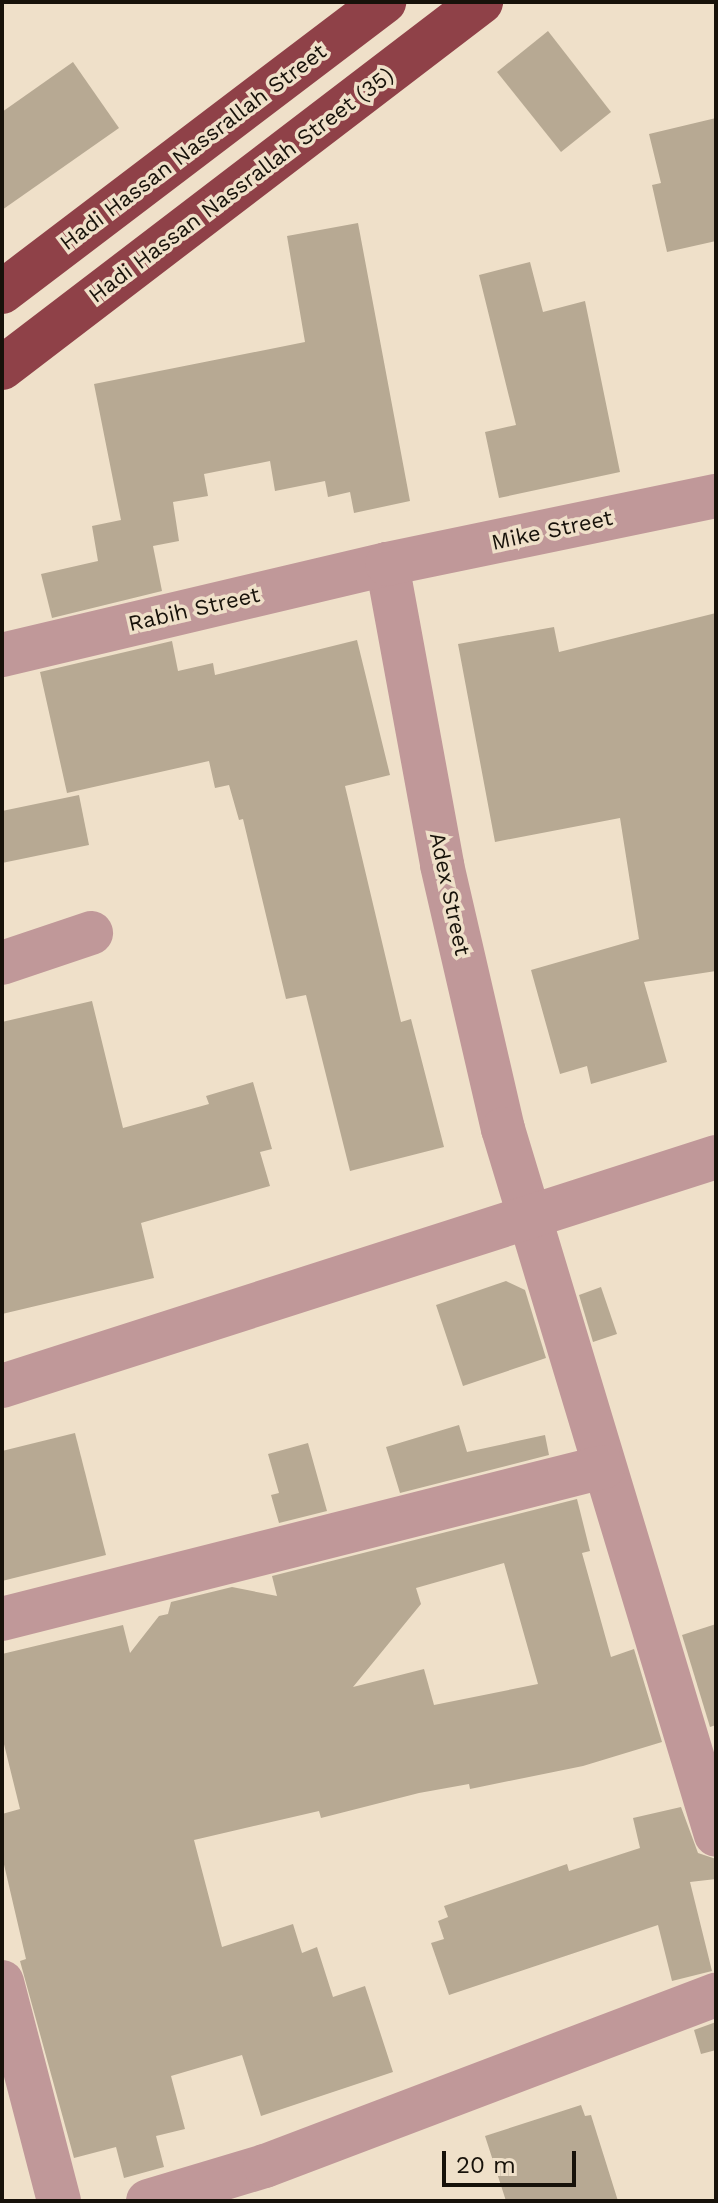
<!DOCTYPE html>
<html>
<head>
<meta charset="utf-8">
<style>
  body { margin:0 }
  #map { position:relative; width:718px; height:2203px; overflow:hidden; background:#efe0c9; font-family:"Work Sans",sans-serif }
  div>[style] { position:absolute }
  .building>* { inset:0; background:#b7a993 }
  .minor>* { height:44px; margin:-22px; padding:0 22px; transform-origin:22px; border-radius:22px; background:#c09899 }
  .highway>* { height:44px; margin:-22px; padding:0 22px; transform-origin:22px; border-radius:22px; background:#8f4148 }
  span { translate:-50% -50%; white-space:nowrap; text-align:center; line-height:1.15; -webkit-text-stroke:7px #efe0c9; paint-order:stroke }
  .street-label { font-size:22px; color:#17120a }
  .frame { position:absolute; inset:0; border:4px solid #17120a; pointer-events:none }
  .scale { position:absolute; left:442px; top:2151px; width:134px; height:36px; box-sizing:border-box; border:4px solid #17120a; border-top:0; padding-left:10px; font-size:24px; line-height:28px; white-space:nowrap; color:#17120a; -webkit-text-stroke:6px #efe0c9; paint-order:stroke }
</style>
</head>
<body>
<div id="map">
  <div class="building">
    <i style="clip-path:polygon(548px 31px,611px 112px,561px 152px,497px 72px)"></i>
    <i style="clip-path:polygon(73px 62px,119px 128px,2px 210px,2px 112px)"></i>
    <i style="clip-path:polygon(716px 118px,716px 241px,667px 252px,652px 185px,661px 183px,649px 134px)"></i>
    <i style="clip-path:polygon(358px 223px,410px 501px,354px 513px,350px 492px,328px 497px,325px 481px,275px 491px,270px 461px,204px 474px,208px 496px,173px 502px,179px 541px,153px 546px,162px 591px,52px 618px,41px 574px,98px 561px,92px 526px,121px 520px,94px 384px,305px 342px,287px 236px)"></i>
    <i style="clip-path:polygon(530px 262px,543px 312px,585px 301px,620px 472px,499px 498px,485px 432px,516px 425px,479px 275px)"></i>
    <i style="clip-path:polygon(716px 613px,716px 971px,644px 982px,667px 1062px,591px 1084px,587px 1066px,560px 1074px,531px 970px,639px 939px,620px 818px,495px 842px,458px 644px,554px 627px,559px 652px)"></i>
    <i style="clip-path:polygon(357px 640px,390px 775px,345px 786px,401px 1022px,411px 1019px,444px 1147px,350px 1171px,306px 995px,286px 999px,243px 819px,239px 820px,229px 785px,215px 788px,209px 761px,67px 793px,40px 672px,172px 641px,178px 671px,213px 663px,215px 675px)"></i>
    <i style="clip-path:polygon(79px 795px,89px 845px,2px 863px,2px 811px)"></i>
    <i style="clip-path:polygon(92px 1001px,123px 1128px,209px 1104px,206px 1096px,253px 1082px,272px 1149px,260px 1152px,270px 1186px,141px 1223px,154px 1278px,2px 1314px,2px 1022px)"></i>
    <i style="clip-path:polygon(506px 1281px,525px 1290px,546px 1358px,463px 1386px,436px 1305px)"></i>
    <i style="clip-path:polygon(601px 1287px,617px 1334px,593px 1342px,579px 1295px)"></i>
    <i style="clip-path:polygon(459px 1425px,467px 1452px,545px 1435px,549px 1455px,400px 1493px,386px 1447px)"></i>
    <i style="clip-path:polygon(75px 1433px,106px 1555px,2px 1581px,2px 1451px)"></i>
    <i style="clip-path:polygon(308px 1443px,327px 1511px,279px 1523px,271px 1495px,279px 1493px,268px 1454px)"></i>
    <i style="clip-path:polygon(evenodd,577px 1499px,590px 1551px,582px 1553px,611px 1657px,634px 1649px,662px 1742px,583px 1766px,470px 1789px,469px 1784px,419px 1793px,321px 1818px,319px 1811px,194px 1840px,222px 1947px,293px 1924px,302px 1953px,317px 1947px,333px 1997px,365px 1986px,393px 2072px,261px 2116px,242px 2055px,171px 2076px,185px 2129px,156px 2136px,164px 2167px,124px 2178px,116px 2147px,74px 2158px,20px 1961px,26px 1959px,2px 1856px,2px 1814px,20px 1809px,2px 1736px,2px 1654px,123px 1625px,130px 1653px,159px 1616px,168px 1614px,171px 1602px,232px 1587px,277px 1596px,272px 1576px,577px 1499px,504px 1563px,538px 1684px,434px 1705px,424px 1669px,353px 1687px,421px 1604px,416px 1588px,504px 1563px)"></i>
    <i style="clip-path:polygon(716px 1624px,716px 1725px,710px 1727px,682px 1635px)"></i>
    <i style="clip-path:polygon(681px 1807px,698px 1853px,716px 1859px,716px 1879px,690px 1882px,712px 1971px,672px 1981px,658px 1925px,449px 1995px,431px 1943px,444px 1939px,438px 1921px,448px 1917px,444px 1906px,567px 1864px,569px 1871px,640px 1848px,633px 1818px)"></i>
    <i style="clip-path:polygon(716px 2022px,716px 2050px,701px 2054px,694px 2030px)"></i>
    <i style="clip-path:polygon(581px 2105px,585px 2116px,591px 2115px,618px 2201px,506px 2201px,485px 2136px)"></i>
  </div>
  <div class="minor">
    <i style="left:387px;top:564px;width:306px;rotate:79.6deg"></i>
    <i style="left:442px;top:865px;width:271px;rotate:77deg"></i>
    <i style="left:503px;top:1129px;width:737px;rotate:73.21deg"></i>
    <i style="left:2px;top:655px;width:396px;rotate:-13.3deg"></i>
    <i style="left:387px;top:564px;width:336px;rotate:-11.7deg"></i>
    <i style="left:2px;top:963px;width:94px;rotate:-18.6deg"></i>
    <i style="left:2px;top:1386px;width:750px;rotate:-17.78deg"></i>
    <i style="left:2px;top:1619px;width:620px;rotate:-14.19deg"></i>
    <i style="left:2px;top:1982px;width:226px;rotate:75.4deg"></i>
    <i style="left:148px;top:2201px;width:122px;rotate:-16.7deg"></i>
    <i style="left:265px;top:2166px;width:482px;rotate:-20.8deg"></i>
  </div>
  <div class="highway">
    <i style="left:2px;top:292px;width:480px;rotate:-37.2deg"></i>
    <i style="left:2px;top:368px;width:603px;rotate:-37.38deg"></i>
  </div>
  <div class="street-label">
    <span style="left:193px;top:147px;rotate:-37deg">Hadi Hassan Nassrallah Street</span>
    <span style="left:241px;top:185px;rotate:-37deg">Hadi Hassan Nassrallah Street (35)</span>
    <span style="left:552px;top:530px;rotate:-12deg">Mike Street</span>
    <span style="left:194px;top:609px;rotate:-13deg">Rabih Street</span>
    <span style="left:450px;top:894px;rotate:78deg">Adex Street</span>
  </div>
  <div class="frame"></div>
  <div class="scale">20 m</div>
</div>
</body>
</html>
